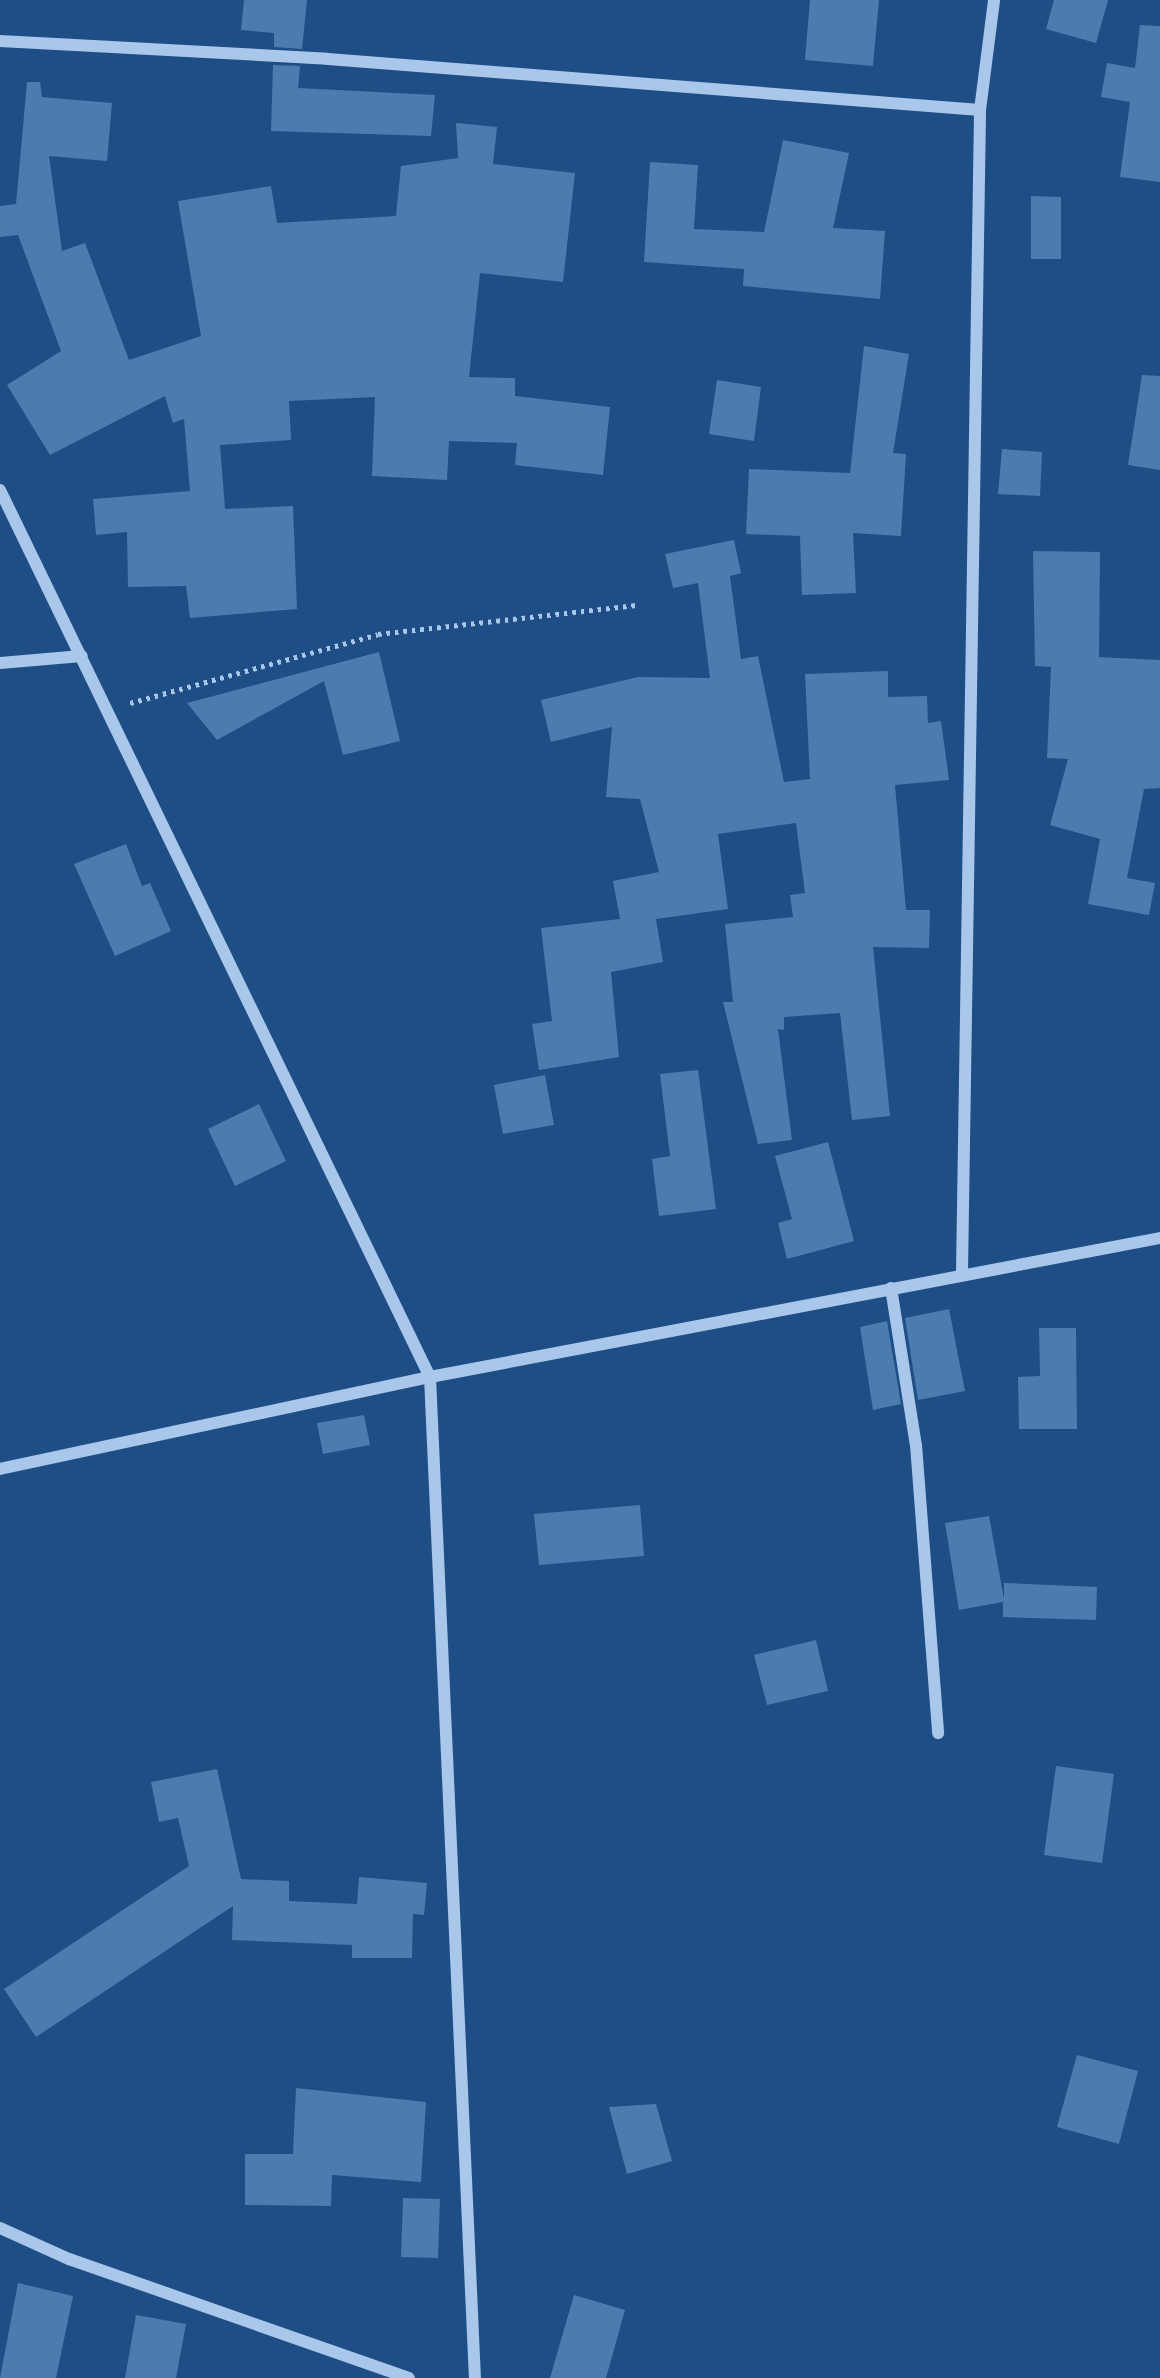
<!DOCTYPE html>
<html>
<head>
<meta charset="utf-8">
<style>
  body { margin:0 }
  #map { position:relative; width:1160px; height:2378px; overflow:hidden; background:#1f4e86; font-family:Montserrat,sans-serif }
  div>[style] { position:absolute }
  .building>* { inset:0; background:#4c7bb0 }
  .path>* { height:4.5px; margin-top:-2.25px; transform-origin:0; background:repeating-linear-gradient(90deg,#a8c7ea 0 3.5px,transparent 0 8.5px) }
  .minor>* { height:12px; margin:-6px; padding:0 6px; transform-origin:6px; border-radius:6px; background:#a8c7ea }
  span { translate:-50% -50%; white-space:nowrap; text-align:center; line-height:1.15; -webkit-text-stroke:5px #1f4e86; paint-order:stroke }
</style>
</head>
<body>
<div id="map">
  <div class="building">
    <i style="clip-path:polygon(244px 0,307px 0,302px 49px,274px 47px,274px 33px,241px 30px)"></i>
    <i style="clip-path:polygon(810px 0,879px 0,873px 66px,805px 60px)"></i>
    <i style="clip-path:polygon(1054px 0,1108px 0,1096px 43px,1046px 29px)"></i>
    <i style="clip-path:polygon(1140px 25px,1160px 26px,1160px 182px,1120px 177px,1130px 102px,1101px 97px,1107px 63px,1135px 68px)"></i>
    <i style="clip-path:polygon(273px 65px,300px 66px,298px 88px,435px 95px,431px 136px,271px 131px)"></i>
    <i style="clip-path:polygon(27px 82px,40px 82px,42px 97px,112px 103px,107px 161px,49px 156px,62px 251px,85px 243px,129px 360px,201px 336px,178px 201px,271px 186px,277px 223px,396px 216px,401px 166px,458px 158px,456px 123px,497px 127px,493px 164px,575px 173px,563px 282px,480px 273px,469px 377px,515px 378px,515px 396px,610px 407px,603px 475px,515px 465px,517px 443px,449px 441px,447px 480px,372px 476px,375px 397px,289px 401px,291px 440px,220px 445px,225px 509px,293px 506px,297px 609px,190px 618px,186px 586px,128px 587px,127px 532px,96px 535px,93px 499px,190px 491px,184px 419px,173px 423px,165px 396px,50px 455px,7px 385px,61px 351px,18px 235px,0 237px,0 206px,16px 204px)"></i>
    <i style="clip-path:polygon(783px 140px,849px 153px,833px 228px,885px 231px,880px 299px,743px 286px,744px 269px,644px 262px,650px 162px,698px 165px,694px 229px,764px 232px)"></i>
    <i style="clip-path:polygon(1031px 196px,1061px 197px,1061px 259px,1031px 259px)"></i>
    <i style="clip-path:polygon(864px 346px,909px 354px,893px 453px,906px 454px,901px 536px,853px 533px,856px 593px,802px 595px,800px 536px,746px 534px,749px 469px,850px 473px)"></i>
    <i style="clip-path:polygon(1142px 375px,1160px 376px,1160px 470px,1128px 465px)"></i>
    <i style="clip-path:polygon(717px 380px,761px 387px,754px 441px,709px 434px)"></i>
    <i style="clip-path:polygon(1002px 449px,1042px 452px,1040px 496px,998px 494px)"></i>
    <i style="clip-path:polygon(734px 540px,741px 573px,730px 576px,741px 659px,758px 656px,784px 782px,810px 779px,805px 674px,888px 671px,888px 697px,927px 696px,928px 723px,941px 721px,949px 780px,895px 785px,906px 910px,930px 910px,929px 948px,873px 947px,890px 1116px,852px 1120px,840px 1013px,784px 1017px,784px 1030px,778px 1029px,792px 1140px,758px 1144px,723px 1002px,733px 1002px,725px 924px,793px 917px,790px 895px,805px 893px,796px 823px,718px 834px,728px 909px,656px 919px,663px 962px,611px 972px,619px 1057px,539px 1070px,532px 1024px,552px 1021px,541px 928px,620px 919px,613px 881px,659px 872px,640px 799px,606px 797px,612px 727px,551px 742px,541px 700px,638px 677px,710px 678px,698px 583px,673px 588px,665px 554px)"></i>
    <i style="clip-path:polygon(1033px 551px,1100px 552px,1099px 657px,1160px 660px,1160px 788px,1144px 789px,1127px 878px,1155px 883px,1149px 915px,1088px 904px,1100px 839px,1050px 825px,1068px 759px,1047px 758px,1051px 667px,1035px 666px)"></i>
    <i style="clip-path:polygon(379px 652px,400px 741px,343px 755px,324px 681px,217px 740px,187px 703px)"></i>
    <i style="clip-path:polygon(126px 844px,142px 886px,150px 883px,171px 931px,115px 956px,74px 864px)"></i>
    <i style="clip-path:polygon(698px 1070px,716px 1209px,659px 1216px,652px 1159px,670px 1156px,660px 1074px)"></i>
    <i style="clip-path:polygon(545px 1075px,554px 1125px,503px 1134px,494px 1085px)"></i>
    <i style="clip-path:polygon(259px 1104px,286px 1161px,235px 1186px,208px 1129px)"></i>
    <i style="clip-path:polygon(828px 1142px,854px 1241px,787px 1259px,778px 1223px,792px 1219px,775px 1156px)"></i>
    <i style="clip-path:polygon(949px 1309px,965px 1391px,918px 1400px,905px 1318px)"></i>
    <i style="clip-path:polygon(887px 1321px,901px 1404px,873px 1410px,860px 1327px)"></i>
    <i style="clip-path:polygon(1039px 1328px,1076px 1328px,1077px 1429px,1019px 1429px,1018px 1377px,1040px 1376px)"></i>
    <i style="clip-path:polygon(364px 1415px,370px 1445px,323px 1454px,317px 1423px)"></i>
    <i style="clip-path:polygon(640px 1505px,644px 1556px,539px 1565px,534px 1514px)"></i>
    <i style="clip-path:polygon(989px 1516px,1004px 1599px,1004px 1583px,1097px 1587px,1096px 1620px,1003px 1617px,1003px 1602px,959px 1610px,945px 1523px)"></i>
    <i style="clip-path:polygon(816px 1640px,828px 1691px,767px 1705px,754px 1655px)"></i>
    <i style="clip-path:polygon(1056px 1766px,1114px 1774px,1102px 1863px,1044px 1855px)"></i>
    <i style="clip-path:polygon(217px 1769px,241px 1879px,289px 1881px,289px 1901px,357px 1904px,359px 1877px,427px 1883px,424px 1915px,413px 1914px,412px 1958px,352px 1958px,352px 1945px,232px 1940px,233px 1906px,36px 2037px,4px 1989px,189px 1866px,178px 1818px,159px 1822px,151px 1782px)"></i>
    <i style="clip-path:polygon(1077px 2055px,1138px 2071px,1119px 2144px,1057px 2127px)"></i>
    <i style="clip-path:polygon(296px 2088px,426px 2102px,421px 2182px,332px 2175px,331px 2206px,245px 2205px,245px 2154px,293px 2154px)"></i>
    <i style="clip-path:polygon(656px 2104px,672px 2161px,627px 2174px,609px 2107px)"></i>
    <i style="clip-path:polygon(403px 2198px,440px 2199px,438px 2258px,401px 2257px)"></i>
    <i style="clip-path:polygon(18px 2283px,73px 2296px,56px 2378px,0 2378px)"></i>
    <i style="clip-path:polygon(574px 2295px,625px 2310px,606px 2378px,550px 2378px)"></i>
    <i style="clip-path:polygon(136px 2315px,186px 2324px,176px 2378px,125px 2378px)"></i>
  </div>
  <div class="path">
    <i style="left:130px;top:703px;width:257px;rotate:-15.5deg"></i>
    <i style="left:378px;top:634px;width:260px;rotate:-6.4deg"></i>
  </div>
  <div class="minor">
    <i style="left:0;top:41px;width:328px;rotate:3.1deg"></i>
    <i style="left:328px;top:59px;width:654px;rotate:4.47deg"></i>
    <i style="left:0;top:490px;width:986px;rotate:64.14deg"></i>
    <i style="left:430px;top:1377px;width:1002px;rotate:87.43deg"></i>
    <i style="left:0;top:663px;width:82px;rotate:-4.9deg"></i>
    <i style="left:962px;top:1272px;width:1162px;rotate:-89.11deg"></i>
    <i style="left:980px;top:110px;width:111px;rotate:-82.7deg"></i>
    <i style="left:891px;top:1288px;width:159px;rotate:81deg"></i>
    <i style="left:916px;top:1445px;width:289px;rotate:85.6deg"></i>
    <i style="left:0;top:1469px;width:440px;rotate:-12.1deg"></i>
    <i style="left:430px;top:1377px;width:743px;rotate:-10.78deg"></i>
    <i style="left:0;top:2228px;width:76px;rotate:24.2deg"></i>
    <i style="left:69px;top:2259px;width:360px;rotate:19.3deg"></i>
  </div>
</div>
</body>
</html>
